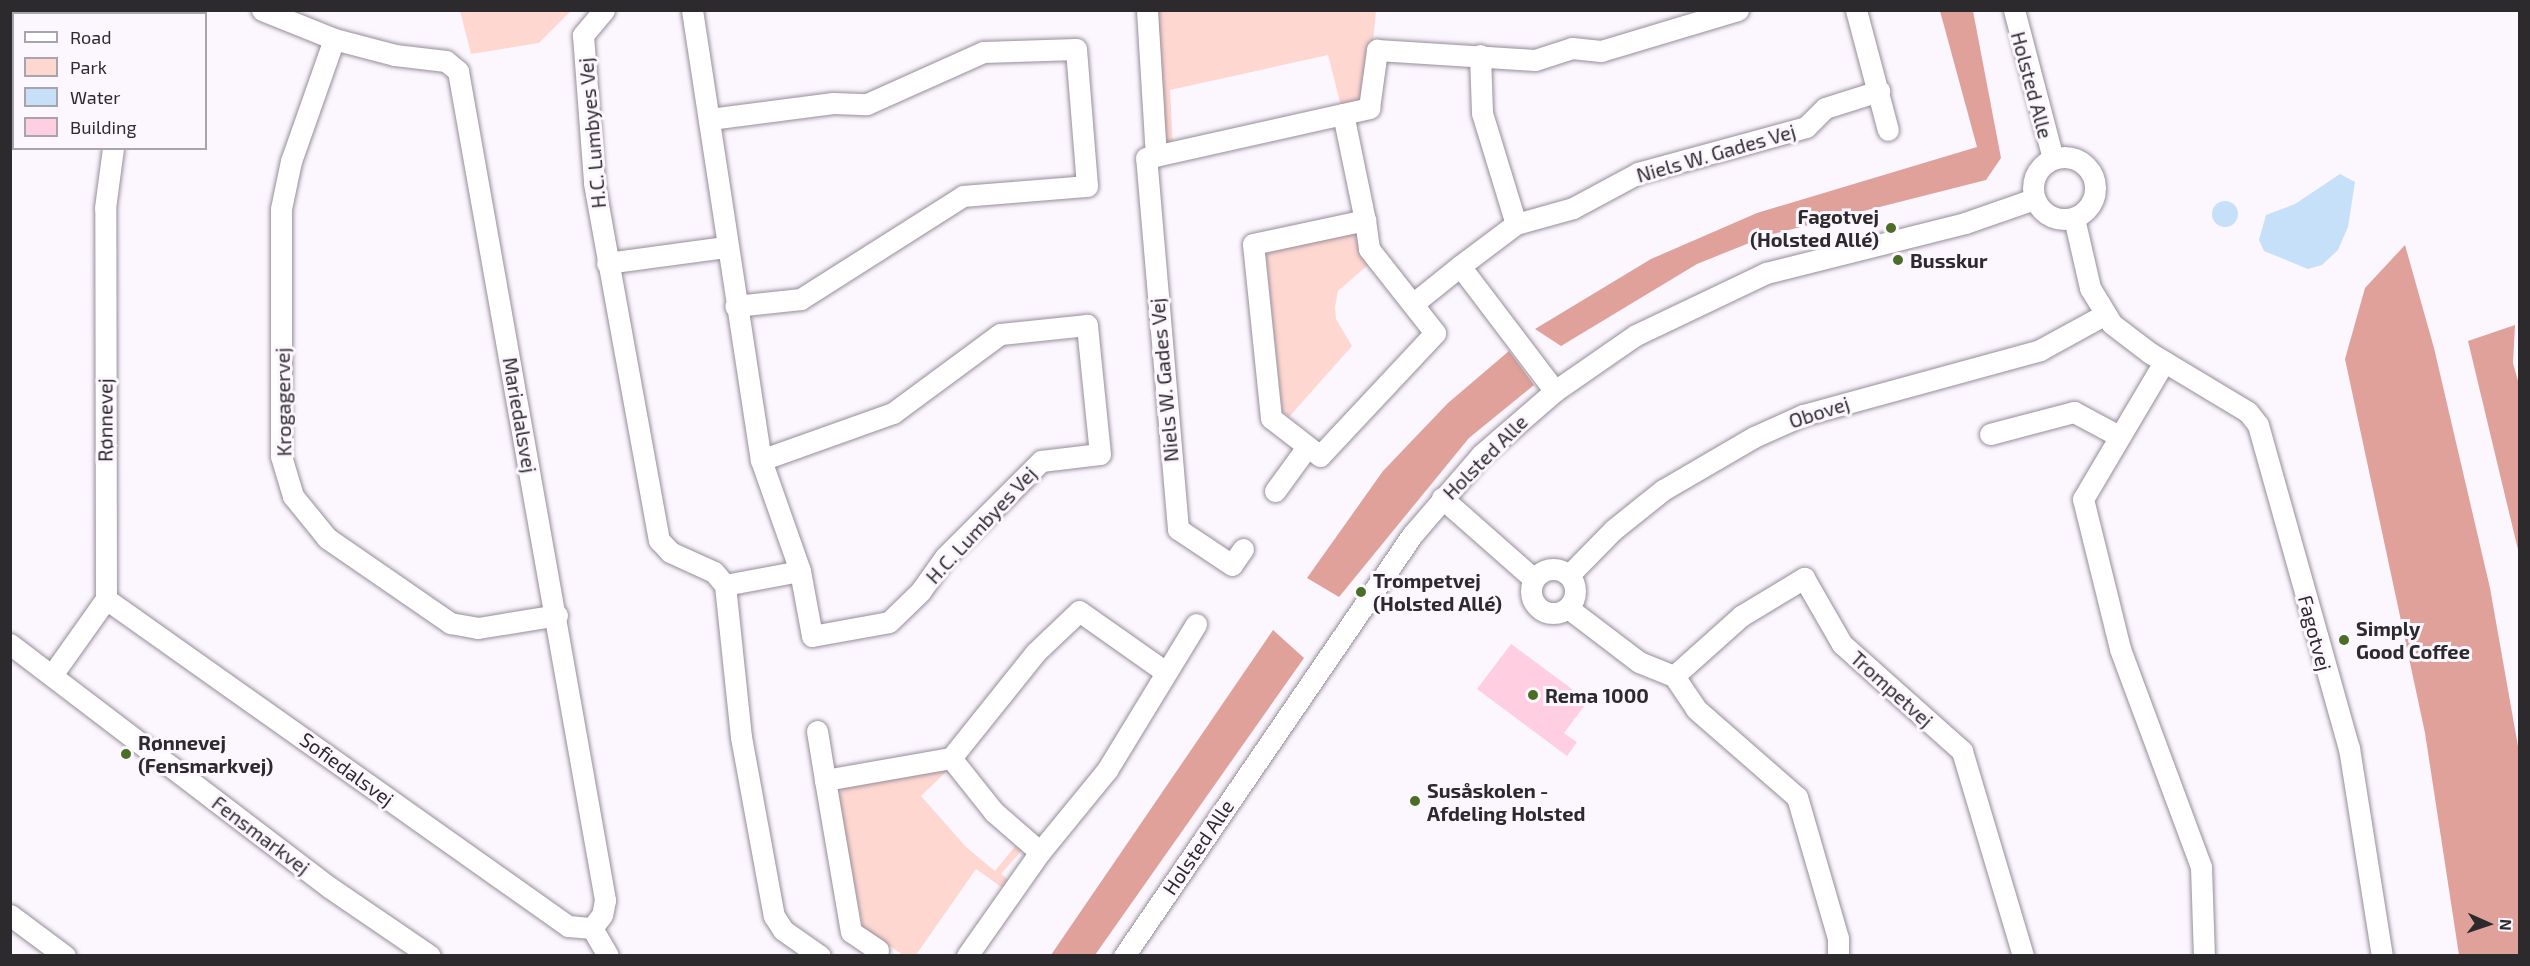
<!DOCTYPE html>
<html>
<head>
<meta charset="utf-8">
<style>
  body { margin:0 }
  #map { position:relative; width:2530px; height:966px; overflow:hidden; background:#fcf6fe; font-family:"Exo 2",sans-serif }
  div>[style] { position:absolute }
  .green>* { inset:0; background:#ffd7d1 }
  .forest>* { inset:0; background:#dfa199 }
  .water>* { inset:0; background:#c6e0fa }
  .round { border-radius:50% }
  .building>* { inset:0; background:#ffcee1 }
  .roads { filter:drop-shadow(0 0 2px #968d99) drop-shadow(0 0 2px #968d99) }
  .minor>* { height:21px; margin:-10.5px; padding:0 10.5px; transform-origin:10.5px; border-radius:10.5px; background:#fff }
  .minor>.ring { margin:-10.5px; padding:0; box-sizing:content-box; background:none; border:21px solid #fff; border-radius:50% }
  .dots>* { width:16px; height:16px; translate:-50% -50%; box-sizing:border-box; border:3px solid #fcf6fe; border-radius:50% }
  span { translate:-50% -50%; white-space:nowrap; text-align:center; line-height:1.15; -webkit-text-stroke:6px #fcf6fe; paint-order:stroke }
  .street-label { font-size:20px; color:#2d2a2e }
  .poi-label { font-size:20px; color:#2d2a2e; font-weight:700 }
  .right { translate:-100% -50%; text-align:right }
  .left { translate:0 -50%; text-align:left }
  .frame { position:absolute; inset:0; border:12px solid #2d2a2e; pointer-events:none }
  .legend { position:absolute; left:12px; top:12px; width:195px; height:138px; box-sizing:border-box; background:#fcf6fe; border:2px solid #a9a4ab; margin:0; padding:8px 10px; list-style:none; font-size:18px; color:#2d2a2e }
  .legend li { display:flex; align-items:center; gap:12px; height:30px }
  .legend b { width:30px; border:2px solid #a9a4ab }
  .north { position:absolute; left:2458px; top:894px; width:60px; height:60px; -webkit-text-stroke:4px #fcf6fe; paint-order:stroke; rotate:93deg; font-size:16px; font-weight:700; line-height:24px; text-align:center; color:#2d2a2e }
  .north::after { content:''; display:block; margin:auto; width:21px; height:27px; background:#2d2a2e; clip-path:polygon(50% 0,100% 100%,50% 72%,0 100%) }
</style>
</head>
<body>
<div id="map">
  <div class="green">
    <i style="clip-path:polygon(460px 11px,460px 10px,571px 11px,539px 43px,471px 54px)"></i>
    <i style="clip-path:polygon(1154px 11px,1376px 11px,1367px 104px,1342px 110px,1328px 55px,1170px 90px,1173px 146px,1168px 147px,1162px 127px)"></i>
    <i style="clip-path:polygon(1358px 232px,1370px 263px,1338px 291px,1335px 307px,1336px 319px,1352px 346px,1289px 417px,1282px 410px,1266px 255px,1273px 246px)"></i>
    <i style="clip-path:polygon(942px 768px,947px 771px,921px 796px,967px 848px,995px 871px,1016px 845px,1022px 850px,1001px 874px,1010px 881px,1004px 889px,976px 869px,916px 955px,903px 955px,863px 928px,838px 798px,844px 786px)"></i>
  </div>
  <div class="forest">
    <i style="clip-path:polygon(1940px 11px,1973px 11px,2001px 158px,1986px 180px,1769px 235px,1697px 264px,1561px 346px,1535px 329px,1651px 259px,1757px 213px,1977px 147px)"></i>
    <i style="clip-path:polygon(2405px 245px,2434px 348px,2490px 588px,2519px 752px,2519px 955px,2459px 955px,2425px 733px,2345px 359px,2365px 288px)"></i>
    <i style="clip-path:polygon(2515px 325px,2513px 363px,2520px 388px,2519px 554px,2468px 341px)"></i>
    <i style="clip-path:polygon(1509px 351px,1534px 385px,1469px 438px,1339px 597px,1307px 578px,1383px 471px,1448px 403px)"></i>
    <i style="clip-path:polygon(1273px 630px,1304px 658px,1095px 955px,1051px 955px)"></i>
  </div>
  <div class="water">
    <i style="clip-path:polygon(2340px 174px,2355px 182px,2348px 227px,2338px 250px,2322px 265px,2308px 269px,2264px 251px,2259px 240px,2266px 215px,2295px 204px)"></i>
    <i class="round" style="left:2212px;top:201px;width:26px;height:26px"></i>
  </div>
  <div class="building">
    <i style="clip-path:polygon(1511px 644px,1588px 701px,1564px 733px,1577px 742px,1567px 756px,1477px 689px)"></i>
  </div>
  <div class="roads">
    <div class="minor">
      <i style="left:262px;top:10px;width:78px;rotate:21.9deg"></i>
      <i style="left:334px;top:39px;width:63px;rotate:14.7deg"></i>
      <i style="left:395px;top:55px;width:51px;rotate:6.7deg"></i>
      <i style="left:446px;top:61px;width:16px;rotate:40deg"></i>
      <i style="left:458px;top:71px;width:842px;rotate:79.94deg"></i>
      <i style="left:605px;top:900px;width:15px;rotate:101deg"></i>
      <i style="left:602px;top:915px;width:16px;rotate:128deg"></i>
      <i style="left:592px;top:928px;width:32px;rotate:60deg"></i>
      <i style="left:604px;top:10px;width:33px;rotate:130deg"></i>
      <i style="left:583px;top:35px;width:148px;rotate:85.7deg"></i>
      <i style="left:594px;top:183px;width:363px;rotate:79.7deg"></i>
      <i style="left:659px;top:540px;width:16px;rotate:47deg"></i>
      <i style="left:670px;top:552px;width:48px;rotate:24.4deg"></i>
      <i style="left:714px;top:572px;width:17px;rotate:50deg"></i>
      <i style="left:725px;top:585px;width:153px;rotate:84deg"></i>
      <i style="left:741px;top:737px;width:182px;rotate:79.6deg"></i>
      <i style="left:774px;top:916px;width:17px;rotate:57deg"></i>
      <i style="left:783px;top:930px;width:45px;rotate:35.1deg"></i>
      <i style="left:692px;top:10px;width:455px;rotate:81.3deg"></i>
      <i style="left:761px;top:460px;width:118px;rotate:70.6deg"></i>
      <i style="left:1147px;top:10px;width:146px;rotate:86.5deg"></i>
      <i style="left:1856px;top:10px;width:124px;rotate:75.1deg"></i>
      <i style="left:2014px;top:10px;width:154px;rotate:75.3deg"></i>
      <i style="left:164px;top:14px;width:4px;rotate:-63deg"></i>
      <i style="left:334px;top:39px;width:129px;rotate:109.4deg"></i>
      <i style="left:291px;top:161px;width:49px;rotate:101.8deg"></i>
      <i style="left:281px;top:209px;width:247px;rotate:90deg"></i>
      <i style="left:281px;top:456px;width:42px;rotate:73.3deg"></i>
      <i style="left:293px;top:496px;width:54px;rotate:51deg"></i>
      <i style="left:327px;top:538px;width:150px;rotate:34.6deg"></i>
      <i style="left:450px;top:623px;width:28px;rotate:10deg"></i>
      <i style="left:478px;top:628px;width:80px;rotate:-9.3deg"></i>
      <i style="left:1480px;top:55px;width:58px;rotate:88deg"></i>
      <i style="left:1482px;top:113px;width:116px;rotate:73deg"></i>
      <i style="left:1343px;top:114px;width:108px;rotate:78.3deg"></i>
      <i style="left:710px;top:119px;width:124px;rotate:-7.4deg"></i>
      <i style="left:833px;top:103px;width:34px;rotate:2deg"></i>
      <i style="left:867px;top:104px;width:127px;rotate:-24.1deg"></i>
      <i style="left:983px;top:52px;width:93px;rotate:-1.8deg"></i>
      <i style="left:1076px;top:49px;width:137px;rotate:85.4deg"></i>
      <i style="left:1087px;top:186px;width:124px;rotate:175.4deg"></i>
      <i style="left:963px;top:196px;width:192px;rotate:147.6deg"></i>
      <i style="left:801px;top:299px;width:66px;rotate:173.9deg"></i>
      <i class="ring" style="left:2033px;top:157px;width:41px;height:41px"></i>
      <i style="left:2074px;top:218px;width:72px;rotate:77.1deg"></i>
      <i style="left:2090px;top:288px;width:42px;rotate:58.6deg"></i>
      <i style="left:2112px;top:324px;width:48px;rotate:37.3deg"></i>
      <i style="left:2150px;top:353px;width:114px;rotate:31deg"></i>
      <i style="left:2248px;top:412px;width:16px;rotate:52deg"></i>
      <i style="left:2258px;top:425px;width:336px;rotate:74.3deg"></i>
      <i style="left:2349px;top:748px;width:211px;rotate:81deg"></i>
      <i style="left:1365px;top:220px;width:29px;rotate:82deg"></i>
      <i style="left:1369px;top:249px;width:107px;rotate:51.8deg"></i>
      <i style="left:1435px;top:333px;width:168px;rotate:133.1deg"></i>
      <i style="left:1320px;top:456px;width:62px;rotate:-142.2deg"></i>
      <i style="left:1271px;top:418px;width:175px;rotate:-95.9deg"></i>
      <i style="left:1253px;top:244px;width:115px;rotate:-12.1deg"></i>
      <i style="left:607px;top:263px;width:120px;rotate:-7.7deg"></i>
      <i style="left:1460px;top:266px;width:70px;rotate:-36.9deg"></i>
      <i style="left:1516px;top:224px;width:59px;rotate:-15.7deg"></i>
      <i style="left:1573px;top:208px;width:74px;rotate:-28.3deg"></i>
      <i style="left:1638px;top:173px;width:174px;rotate:-15.3deg"></i>
      <i style="left:1806px;top:127px;width:27px;rotate:-45deg"></i>
      <i style="left:1825px;top:108px;width:57px;rotate:-17.5deg"></i>
      <i style="left:1414px;top:303px;width:59px;rotate:-38.8deg"></i>
      <i style="left:1460px;top:266px;width:157px;rotate:52.8deg"></i>
      <i style="left:2164px;top:362px;width:159px;rotate:120.6deg"></i>
      <i style="left:2083px;top:499px;width:154px;rotate:76.1deg"></i>
      <i style="left:2120px;top:649px;width:233px;rotate:69.6deg"></i>
      <i style="left:2201px;top:867px;width:89px;rotate:88.1deg"></i>
      <i style="left:1990px;top:434px;width:87px;rotate:-14.7deg"></i>
      <i style="left:2074px;top:412px;width:51px;rotate:28.1deg"></i>
      <i style="left:1275px;top:491px;width:54px;rotate:-54deg"></i>
      <i style="left:1442px;top:498px;width:123px;rotate:41.4deg"></i>
      <i style="left:1243px;top:549px;width:19px;rotate:125deg"></i>
      <i style="left:1232px;top:565px;width:65px;rotate:-146.3deg"></i>
      <i style="left:1178px;top:529px;width:372px;rotate:-94.9deg"></i>
      <i style="left:1146px;top:158px;width:229px;rotate:-12.6deg"></i>
      <i style="left:1369px;top:108px;width:59px;rotate:-82.1deg"></i>
      <i style="left:1377px;top:50px;width:158px;rotate:3.6deg"></i>
      <i style="left:1535px;top:60px;width:39px;rotate:-18deg"></i>
      <i style="left:1572px;top:48px;width:29px;rotate:6deg"></i>
      <i style="left:1601px;top:51px;width:143px;rotate:-16.7deg"></i>
      <i class="ring" style="left:1531px;top:569px;width:23px;height:23px"></i>
      <i style="left:1569px;top:575px;width:63px;rotate:-45.6deg"></i>
      <i style="left:1613px;top:530px;width:64px;rotate:-38.7deg"></i>
      <i style="left:1663px;top:490px;width:105px;rotate:-30.2deg"></i>
      <i style="left:1754px;top:437px;width:54px;rotate:-24.2deg"></i>
      <i style="left:1803px;top:415px;width:246px;rotate:-15.3deg"></i>
      <i style="left:2040px;top:350px;width:73px;rotate:-28.7deg"></i>
      <i style="left:725px;top:585px;width:76px;rotate:-10.6deg"></i>
      <i style="left:800px;top:571px;width:66px;rotate:79.5deg"></i>
      <i style="left:812px;top:636px;width:78px;rotate:-10.3deg"></i>
      <i style="left:889px;top:622px;width:43px;rotate:-44.1deg"></i>
      <i style="left:920px;top:592px;width:43px;rotate:-54.5deg"></i>
      <i style="left:945px;top:557px;width:136px;rotate:-45deg"></i>
      <i style="left:1041px;top:461px;width:59px;rotate:-6.8deg"></i>
      <i style="left:1100px;top:454px;width:130px;rotate:-95.8deg"></i>
      <i style="left:1087px;top:325px;width:87px;rotate:174.1deg"></i>
      <i style="left:1000px;top:334px;width:133px;rotate:143.6deg"></i>
      <i style="left:893px;top:413px;width:140px;rotate:160.4deg"></i>
      <i style="left:106px;top:599px;width:566px;rotate:35.29deg"></i>
      <i style="left:568px;top:926px;width:24px;rotate:5deg"></i>
      <i style="left:1568px;top:608px;width:89px;rotate:37.3deg"></i>
      <i style="left:1639px;top:662px;width:38px;rotate:22deg"></i>
      <i style="left:1674px;top:676px;width:40px;rotate:56deg"></i>
      <i style="left:1696px;top:709px;width:134px;rotate:41.1deg"></i>
      <i style="left:1797px;top:797px;width:147px;rotate:73.8deg"></i>
      <i style="left:1838px;top:938px;width:18px;rotate:90deg"></i>
      <i style="left:10px;top:644px;width:401px;rotate:37.3deg"></i>
      <i style="left:329px;top:887px;width:122px;rotate:34.3deg"></i>
      <i style="left:52px;top:675px;width:93px;rotate:-54.6deg"></i>
      <i style="left:106px;top:599px;width:391px;rotate:-90.1deg"></i>
      <i style="left:105px;top:208px;width:61px;rotate:-82.4deg"></i>
      <i style="left:1674px;top:676px;width:90px;rotate:-41.8deg"></i>
      <i style="left:1741px;top:616px;width:74px;rotate:-31.1deg"></i>
      <i style="left:1804px;top:578px;width:76px;rotate:60.1deg"></i>
      <i style="left:1842px;top:644px;width:161px;rotate:41.7deg"></i>
      <i style="left:1962px;top:751px;width:214px;rotate:73.4deg"></i>
      <i style="left:817px;top:731px;width:50px;rotate:80.7deg"></i>
      <i style="left:951px;top:758px;width:69px;rotate:51.5deg"></i>
      <i style="left:994px;top:812px;width:61px;rotate:41deg"></i>
      <i style="left:1040px;top:852px;width:127px;rotate:125.1deg"></i>
      <i style="left:1040px;top:852px;width:106px;rotate:-50.7deg"></i>
      <i style="left:1107px;top:770px;width:171px;rotate:-58.6deg"></i>
      <i style="left:10px;top:915px;width:69px;rotate:36.7deg"></i>
      <i style="left:878px;top:950px;width:32px;rotate:-146deg"></i>
      <i style="left:851px;top:932px;width:154px;rotate:-99.7deg"></i>
      <i style="left:825px;top:780px;width:128px;rotate:-9.9deg"></i>
      <i style="left:951px;top:758px;width:136px;rotate:-51.3deg"></i>
      <i style="left:1036px;top:652px;width:59px;rotate:-43.6deg"></i>
      <i style="left:1079px;top:611px;width:104px;rotate:35.2deg"></i>
      <i style="left:1124px;top:956px;width:510px;rotate:-55.62deg"></i>
      <i style="left:1412px;top:535px;width:106px;rotate:-49.2deg"></i>
      <i style="left:1481px;top:455px;width:98px;rotate:-40.9deg"></i>
      <i style="left:1555px;top:391px;width:98px;rotate:-34.7deg"></i>
      <i style="left:1636px;top:335px;width:144px;rotate:-25.5deg"></i>
      <i style="left:1766px;top:273px;width:205px;rotate:-14.1deg"></i>
      <i style="left:1965px;top:223px;width:73px;rotate:-19.2deg"></i>
    </div>
  </div>
  <div class="dots">
    <i style="left:1891px;top:228px;background:#4b6e26"></i>
    <i style="left:1898px;top:260px;background:#4b6e26"></i>
    <i style="left:1361px;top:592px;background:#4b6e26"></i>
    <i style="left:2344px;top:640px;background:#4b6e26"></i>
    <i style="left:1533px;top:695px;background:#4b6e26"></i>
    <i style="left:126px;top:754px;background:#4b6e26"></i>
    <i style="left:1415px;top:801px;background:#4b6e26"></i>
  </div>
  <div class="street-label">
    <span style="left:2032px;top:85px;rotate:75deg">Holsted Alle</span>
    <span style="left:592px;top:133px;rotate:-95deg">H.C. Lumbyes Vej</span>
    <span style="left:1716px;top:153px;rotate:-16deg">Niels W. Gades Vej</span>
    <span style="left:1164px;top:380px;rotate:-95deg">Niels W. Gades Vej</span>
    <span style="left:283px;top:402px;rotate:-91deg">Krogagervej</span>
    <span style="left:1819px;top:412px;rotate:-18deg">Obovej</span>
    <span style="left:520px;top:415px;rotate:80deg">Mariedalsvej</span>
    <span style="left:105px;top:420px;rotate:-90deg">Rønnevej</span>
    <span style="left:1485px;top:457px;rotate:-45deg">Holsted Alle</span>
    <span style="left:981px;top:525px;rotate:-47deg">H.C. Lumbyes Vej</span>
    <span style="left:2315px;top:633px;rotate:75deg">Fagotvej</span>
    <span style="left:1892px;top:689px;rotate:42deg">Trompetvej</span>
    <span style="left:347px;top:769px;rotate:36deg">Sofiedalsvej</span>
    <span style="left:261px;top:835px;rotate:37deg">Fensmarkvej</span>
    <span style="left:1198px;top:847px;rotate:-56deg">Holsted Alle</span>
  </div>
  <div class="poi-label">
    <span class="right" style="left:1879px;top:228px">Fagotvej<br>(Holsted Allé)</span>
    <span class="left" style="left:1910px;top:260px">Busskur</span>
    <span class="left" style="left:1373px;top:592px">Trompetvej<br>(Holsted Allé)</span>
    <span class="left" style="left:2356px;top:640px">Simply<br>Good Coffee</span>
    <span class="left" style="left:1545px;top:695px">Rema 1000</span>
    <span class="left" style="left:138px;top:754px">Rønnevej<br>(Fensmarkvej)</span>
    <span class="left" style="left:1427px;top:802px">Susåskolen -<br>Afdeling Holsted</span>
  </div>
  <div class="frame"></div>
  <ul class="legend">
  <li><b style="height:8px;background:#fff"></b>Road</li>
  <li><b style="height:16px;background:#ffd7d1"></b>Park</li>
  <li><b style="height:16px;background:#c6e0fa"></b>Water</li>
  <li><b style="height:16px;background:#ffcee1"></b>Building</li>
  </ul>
  <div class="north">N</div>
</div>
</body>
</html>
